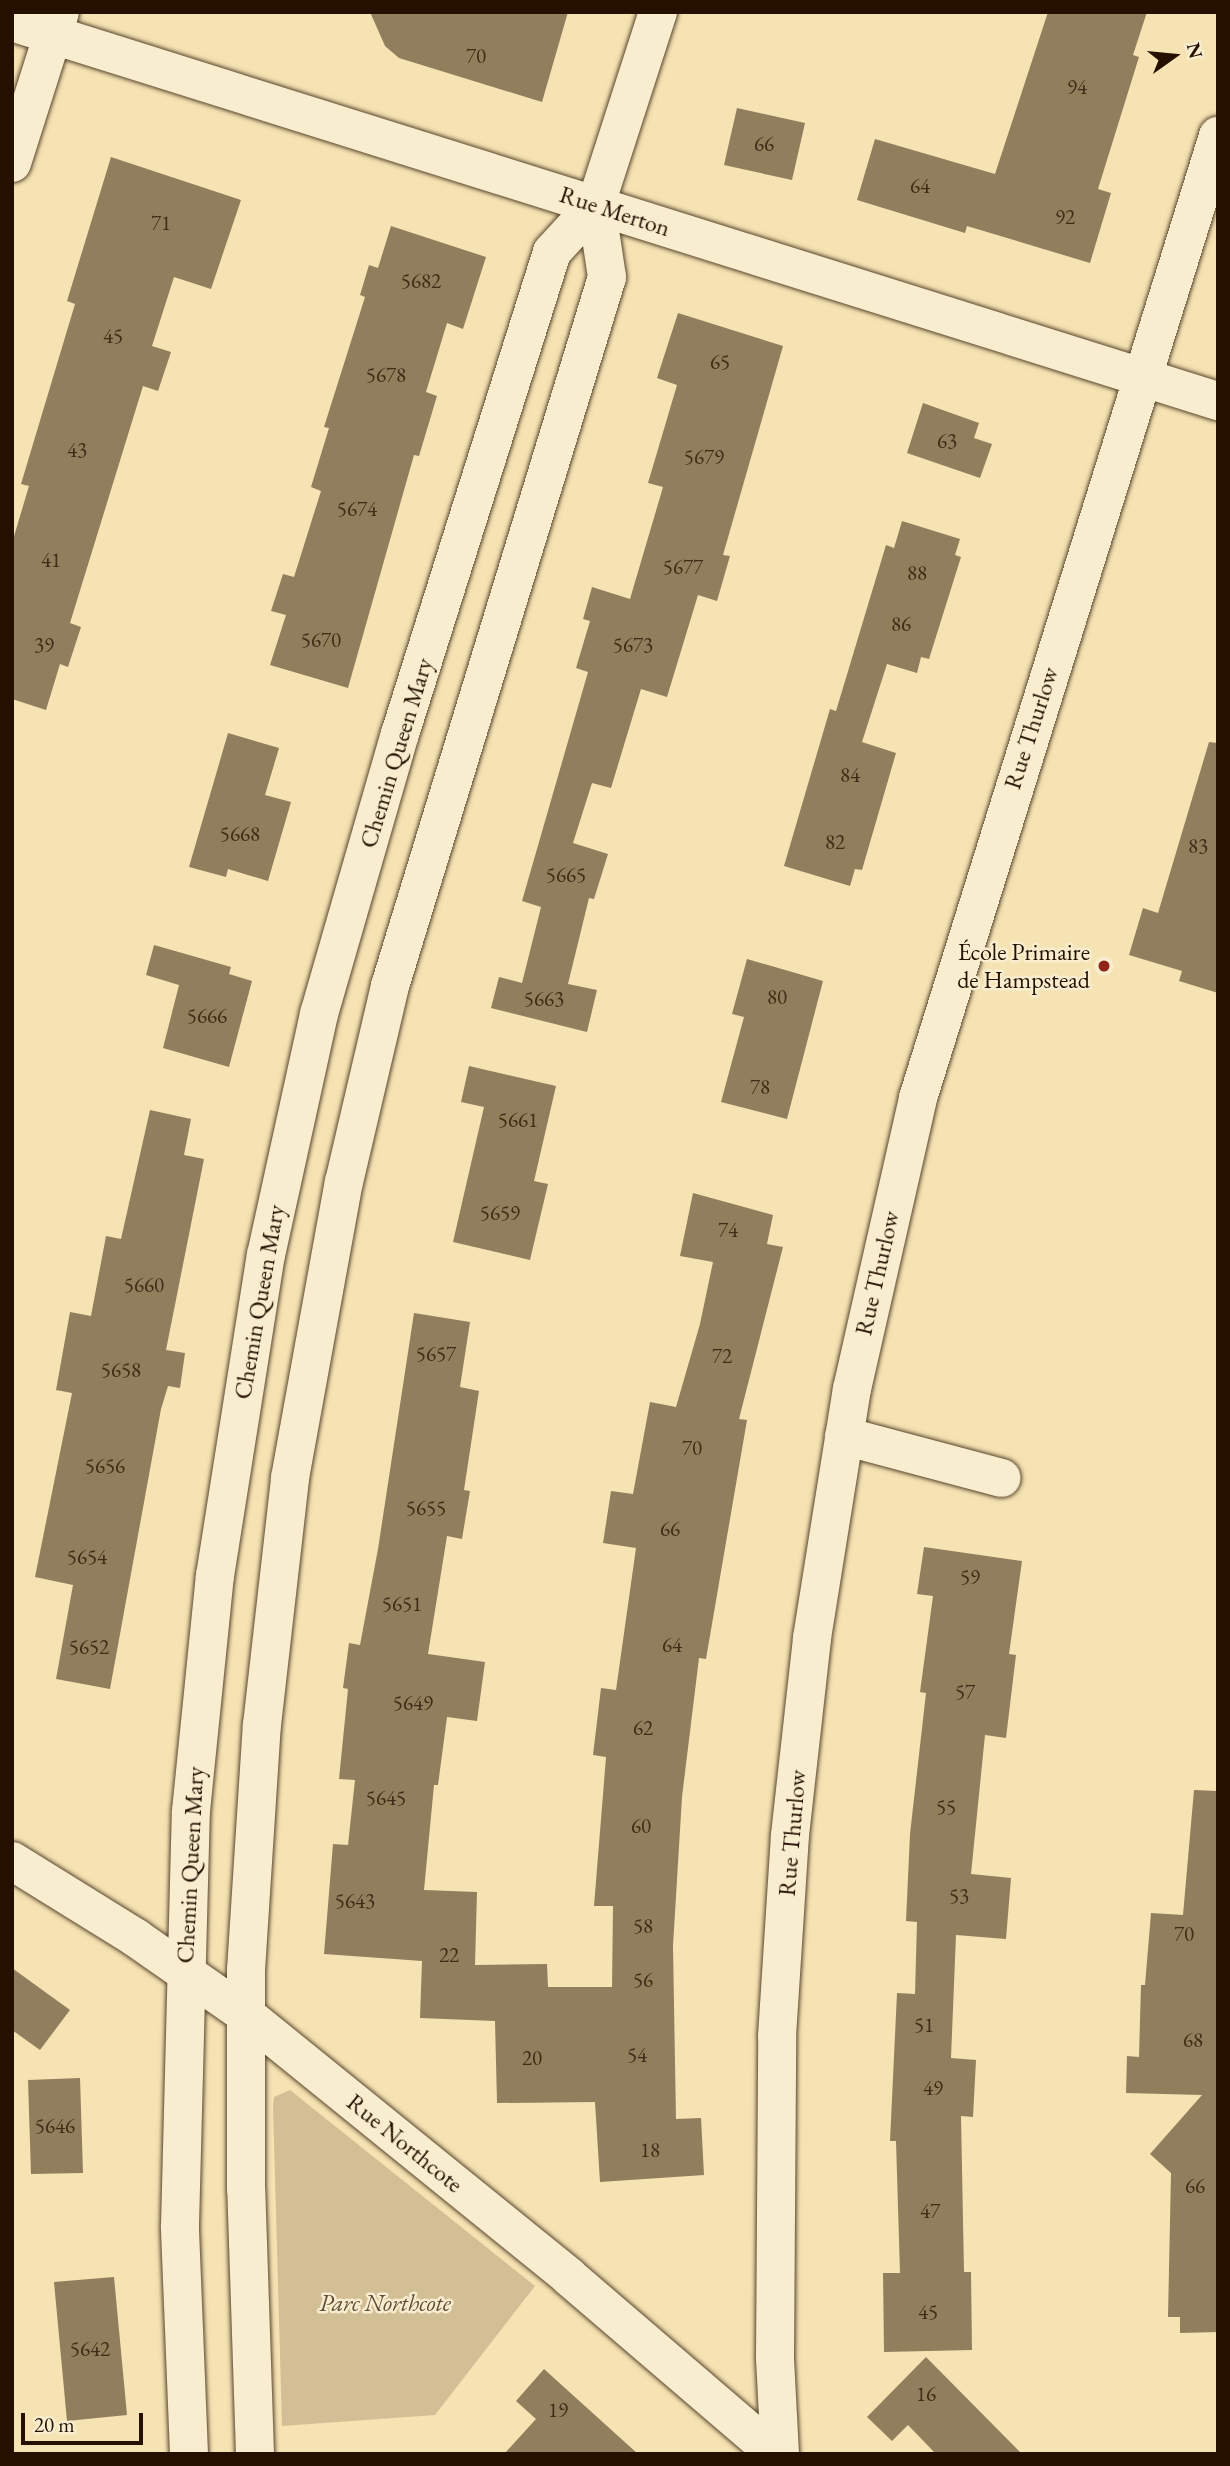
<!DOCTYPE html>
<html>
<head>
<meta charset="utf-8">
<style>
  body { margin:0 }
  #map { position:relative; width:1230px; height:2466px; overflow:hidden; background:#f5e3b3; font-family:"EB Garamond",serif }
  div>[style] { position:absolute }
  .green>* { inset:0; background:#d2bf95 }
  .building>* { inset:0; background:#917e5d }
  .roads { filter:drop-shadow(0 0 2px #59452d) drop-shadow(0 0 2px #59452d) }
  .minor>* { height:38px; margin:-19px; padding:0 19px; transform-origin:19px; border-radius:19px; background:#f8edce }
  .dots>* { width:19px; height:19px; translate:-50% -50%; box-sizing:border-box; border:4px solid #f8edce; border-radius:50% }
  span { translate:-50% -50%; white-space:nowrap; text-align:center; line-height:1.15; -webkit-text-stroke:5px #f8edce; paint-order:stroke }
  .number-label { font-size:21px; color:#402c17 }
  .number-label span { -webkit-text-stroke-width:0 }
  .street-label { font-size:24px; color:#251000 }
  .poi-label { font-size:24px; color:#251000 }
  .right { translate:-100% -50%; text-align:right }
  .park-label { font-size:24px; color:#624d34; font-style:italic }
  .frame { position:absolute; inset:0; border:14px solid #251000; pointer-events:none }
  .north { position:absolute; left:1139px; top:21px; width:70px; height:70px; -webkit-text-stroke:5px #f8edce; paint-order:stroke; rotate:75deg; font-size:19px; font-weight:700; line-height:28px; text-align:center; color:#251000 }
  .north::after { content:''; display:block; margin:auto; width:24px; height:32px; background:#251000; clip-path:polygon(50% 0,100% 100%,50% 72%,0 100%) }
  .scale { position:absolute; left:21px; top:2413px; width:122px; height:32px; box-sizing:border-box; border:4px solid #251000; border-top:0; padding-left:9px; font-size:21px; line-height:24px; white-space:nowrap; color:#251000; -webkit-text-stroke:5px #f8edce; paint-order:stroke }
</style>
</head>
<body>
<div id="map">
  <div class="green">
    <i style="clip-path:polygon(290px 2090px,535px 2286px,435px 2415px,282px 2426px,273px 2107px,274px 2097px)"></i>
  </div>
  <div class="building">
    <i style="clip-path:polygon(370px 12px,568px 12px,542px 102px,399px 58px,385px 46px)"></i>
    <i style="clip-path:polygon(1048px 12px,1147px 12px,1133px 55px,1139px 57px,1098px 189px,1111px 193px,1090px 263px,967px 226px,965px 233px,857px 200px,875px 139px,995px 174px)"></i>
    <i style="clip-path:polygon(737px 108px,805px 123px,792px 180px,724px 165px)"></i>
    <i style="clip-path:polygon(111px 157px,241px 200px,211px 289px,174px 277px,152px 346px,171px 352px,158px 391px,143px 386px,70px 623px,81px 627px,68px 667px,60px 664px,46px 710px,12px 699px,12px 543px,29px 486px,21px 484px,75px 304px,67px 301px)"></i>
    <i style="clip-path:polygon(391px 226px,486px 257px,463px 329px,447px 323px,426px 392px,437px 396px,419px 456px,414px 455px,348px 688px,270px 665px,286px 615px,271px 611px,283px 574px,294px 577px,321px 491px,311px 487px,329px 428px,324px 427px,365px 297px,360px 295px,369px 265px,378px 268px)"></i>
    <i style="clip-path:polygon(678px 313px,783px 346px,723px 555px,730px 556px,717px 601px,698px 595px,667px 697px,641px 689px,611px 788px,592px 783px,573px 843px,608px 854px,594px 899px,589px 898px,568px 984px,597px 990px,587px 1032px,491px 1008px,499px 977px,522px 983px,541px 907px,522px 901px,588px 672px,576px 668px,590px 621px,583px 619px,592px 587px,630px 599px,663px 487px,648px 483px,677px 385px,657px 378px)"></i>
    <i style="clip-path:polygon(923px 403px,979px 423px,974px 438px,992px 444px,980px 478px,907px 453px)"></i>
    <i style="clip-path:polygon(902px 521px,960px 539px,955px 555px,961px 557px,929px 659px,921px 657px,917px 673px,887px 664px,862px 742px,896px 753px,862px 870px,855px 869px,850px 886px,784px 866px,830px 709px,836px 711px,886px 545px,894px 548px)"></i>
    <i style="clip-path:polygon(228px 733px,279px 748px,265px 795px,291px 802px,268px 881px,228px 869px,226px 877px,189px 867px)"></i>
    <i style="clip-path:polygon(1209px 742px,1218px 743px,1218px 993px,1179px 981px,1182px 971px,1129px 955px,1143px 908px,1158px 913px)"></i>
    <i style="clip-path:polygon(154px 945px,231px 967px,229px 974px,252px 981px,229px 1067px,163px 1048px,179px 985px,146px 975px)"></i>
    <i style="clip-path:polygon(747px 959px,823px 981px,787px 1119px,721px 1102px,744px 1017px,732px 1014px)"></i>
    <i style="clip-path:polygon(469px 1066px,556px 1086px,534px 1181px,548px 1184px,530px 1260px,453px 1242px,484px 1107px,461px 1102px)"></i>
    <i style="clip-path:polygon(150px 1110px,191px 1119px,184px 1155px,204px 1159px,166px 1350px,185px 1353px,180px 1388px,168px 1386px,161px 1409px,110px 1689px,56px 1679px,73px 1585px,35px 1577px,72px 1393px,56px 1390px,70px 1312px,91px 1316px,106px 1236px,121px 1239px)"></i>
    <i style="clip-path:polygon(693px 1193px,773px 1215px,767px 1244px,783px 1247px,739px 1419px,747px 1420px,706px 1659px,699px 1658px,682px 1797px,673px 1946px,676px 2119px,701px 2118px,704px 2175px,600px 2182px,595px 2102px,497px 2103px,495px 2021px,420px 2018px,422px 1961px,324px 1954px,333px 1844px,348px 1845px,355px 1780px,339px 1779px,348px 1689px,343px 1688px,349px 1643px,360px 1645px,378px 1549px,414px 1313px,470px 1322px,460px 1387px,479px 1391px,464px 1490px,470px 1491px,462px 1539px,447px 1536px,428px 1654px,485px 1662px,477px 1721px,447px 1717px,438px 1785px,434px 1785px,424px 1890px,477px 1892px,475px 1965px,547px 1964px,548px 1987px,612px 1987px,613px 1906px,594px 1906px,606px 1757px,593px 1755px,601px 1688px,616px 1690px,636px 1548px,603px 1543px,611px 1491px,633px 1494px,650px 1402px,676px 1407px,700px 1324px,713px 1262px,680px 1256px)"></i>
    <i style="clip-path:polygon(924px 1547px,1022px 1561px,1009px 1654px,1016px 1655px,1006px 1738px,985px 1735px,971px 1874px,1011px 1878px,1006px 1939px,956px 1935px,951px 2058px,976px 2060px,973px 2117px,961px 2116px,964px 2272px,971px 2272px,972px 2350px,884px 2352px,883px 2273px,900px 2273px,896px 2141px,890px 2141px,897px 1993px,915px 1994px,917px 1922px,906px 1921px,910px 1834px,926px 1693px,920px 1692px,933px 1596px,917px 1594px)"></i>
    <i style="clip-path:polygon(1194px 1790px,1218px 1791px,1218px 2332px,1180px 2333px,1180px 2317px,1168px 2317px,1171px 2173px,1150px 2154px,1202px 2095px,1126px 2093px,1127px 2056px,1139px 2057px,1141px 1985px,1145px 1985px,1151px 1913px,1183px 1915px)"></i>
    <i style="clip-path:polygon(12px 1968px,70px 2010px,40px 2050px,12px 2030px)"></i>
    <i style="clip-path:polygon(80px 2078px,83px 2173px,31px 2174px,28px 2080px)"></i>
    <i style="clip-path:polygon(114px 2277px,127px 2415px,67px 2421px,54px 2282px)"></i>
    <i style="clip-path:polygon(926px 2357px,1022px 2454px,936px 2454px,908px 2425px,892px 2441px,867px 2417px)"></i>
    <i style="clip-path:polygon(544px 2369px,638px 2454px,504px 2454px,536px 2419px,516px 2401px)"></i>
  </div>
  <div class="roads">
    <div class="minor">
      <i style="left:12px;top:22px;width:1264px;rotate:17.45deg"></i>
      <i style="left:12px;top:163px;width:158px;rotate:-72.4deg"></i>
      <i style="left:844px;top:1436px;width:163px;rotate:14.9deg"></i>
      <i style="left:12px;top:1861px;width:146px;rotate:31.8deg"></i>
      <i style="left:136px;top:1938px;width:133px;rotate:34.9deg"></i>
      <i style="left:245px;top:2014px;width:416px;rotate:39deg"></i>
      <i style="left:568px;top:2276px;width:274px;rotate:40.6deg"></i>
      <i style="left:189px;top:2454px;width:228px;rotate:-92.3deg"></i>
      <i style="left:180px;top:2226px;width:415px;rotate:-88.5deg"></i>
      <i style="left:191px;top:1811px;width:236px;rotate:-84.2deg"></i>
      <i style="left:215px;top:1576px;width:325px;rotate:-81deg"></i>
      <i style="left:266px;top:1255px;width:247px;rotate:-77.6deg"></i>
      <i style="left:319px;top:1014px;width:291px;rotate:-73.9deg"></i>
      <i style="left:400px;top:734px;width:505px;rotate:-72.5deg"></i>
      <i style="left:552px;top:252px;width:65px;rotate:-47.5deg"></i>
      <i style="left:596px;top:204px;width:202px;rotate:-72.1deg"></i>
      <i style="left:255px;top:2454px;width:265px;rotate:-91.9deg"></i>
      <i style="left:246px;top:2189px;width:219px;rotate:-90deg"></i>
      <i style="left:246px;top:1970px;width:246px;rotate:-86.3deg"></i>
      <i style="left:262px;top:1725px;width:249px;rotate:-83.5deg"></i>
      <i style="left:290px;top:1478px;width:301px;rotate:-79.7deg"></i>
      <i style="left:344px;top:1182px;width:201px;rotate:-76.8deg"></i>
      <i style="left:390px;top:986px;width:741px;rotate:-72.98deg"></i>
      <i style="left:607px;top:277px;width:74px;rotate:-98.6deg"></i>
      <i style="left:780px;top:2454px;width:97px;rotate:-93deg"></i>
      <i style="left:775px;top:2357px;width:321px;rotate:-89.6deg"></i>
      <i style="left:777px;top:2036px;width:201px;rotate:-86.3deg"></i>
      <i style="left:790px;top:1835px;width:198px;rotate:-83.6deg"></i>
      <i style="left:812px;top:1638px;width:252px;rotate:-80.9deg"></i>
      <i style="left:852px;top:1389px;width:298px;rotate:-77.2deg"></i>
      <i style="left:918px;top:1098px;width:1008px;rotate:-72.68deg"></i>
    </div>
  </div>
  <div class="dots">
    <i style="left:1104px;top:966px;background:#8f2418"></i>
  </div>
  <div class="number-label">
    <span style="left:476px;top:56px">70</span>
    <span style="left:1077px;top:87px">94</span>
    <span style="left:764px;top:144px">66</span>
    <span style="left:920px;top:186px">64</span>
    <span style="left:1065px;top:217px">92</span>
    <span style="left:161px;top:223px">71</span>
    <span style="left:421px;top:281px">5682</span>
    <span style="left:113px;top:336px">45</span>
    <span style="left:720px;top:362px">65</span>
    <span style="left:386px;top:375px">5678</span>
    <span style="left:947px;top:441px">63</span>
    <span style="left:77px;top:450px">43</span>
    <span style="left:704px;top:457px">5679</span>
    <span style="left:357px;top:509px">5674</span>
    <span style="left:51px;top:560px">41</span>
    <span style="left:683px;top:567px">5677</span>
    <span style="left:917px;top:573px">88</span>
    <span style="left:901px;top:624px">86</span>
    <span style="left:321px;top:640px">5670</span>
    <span style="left:44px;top:645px">39</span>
    <span style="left:633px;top:645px">5673</span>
    <span style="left:850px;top:775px">84</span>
    <span style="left:240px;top:834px">5668</span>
    <span style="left:835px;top:842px">82</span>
    <span style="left:1198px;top:846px">83</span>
    <span style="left:566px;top:875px">5665</span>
    <span style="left:777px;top:997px">80</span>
    <span style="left:544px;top:999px">5663</span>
    <span style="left:207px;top:1016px">5666</span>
    <span style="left:760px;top:1087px">78</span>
    <span style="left:518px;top:1120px">5661</span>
    <span style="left:500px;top:1213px">5659</span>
    <span style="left:728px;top:1230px">74</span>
    <span style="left:144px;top:1285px">5660</span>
    <span style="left:436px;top:1354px">5657</span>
    <span style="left:722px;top:1356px">72</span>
    <span style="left:121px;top:1370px">5658</span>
    <span style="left:692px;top:1448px">70</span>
    <span style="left:105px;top:1466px">5656</span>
    <span style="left:426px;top:1508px">5655</span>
    <span style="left:670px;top:1529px">66</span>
    <span style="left:87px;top:1557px">5654</span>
    <span style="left:970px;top:1577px">59</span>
    <span style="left:402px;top:1604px">5651</span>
    <span style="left:672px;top:1645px">64</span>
    <span style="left:89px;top:1647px">5652</span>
    <span style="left:965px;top:1692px">57</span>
    <span style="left:413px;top:1703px">5649</span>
    <span style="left:643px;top:1728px">62</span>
    <span style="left:386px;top:1798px">5645</span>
    <span style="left:946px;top:1807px">55</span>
    <span style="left:641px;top:1826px">60</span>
    <span style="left:959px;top:1896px">53</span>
    <span style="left:355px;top:1901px">5643</span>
    <span style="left:643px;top:1926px">58</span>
    <span style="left:1184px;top:1934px">70</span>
    <span style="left:449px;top:1955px">22</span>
    <span style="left:643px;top:1980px">56</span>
    <span style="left:924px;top:2025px">51</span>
    <span style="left:1193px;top:2040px">68</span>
    <span style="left:637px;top:2055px">54</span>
    <span style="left:532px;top:2058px">20</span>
    <span style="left:933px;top:2088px">49</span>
    <span style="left:55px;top:2126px">5646</span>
    <span style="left:650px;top:2150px">18</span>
    <span style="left:1195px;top:2186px">66</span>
    <span style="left:930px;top:2211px">47</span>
    <span style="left:928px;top:2312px">45</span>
    <span style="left:90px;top:2349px">5642</span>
    <span style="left:926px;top:2394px">16</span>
    <span style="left:558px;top:2410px">19</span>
  </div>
  <div class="street-label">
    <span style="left:615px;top:211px;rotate:18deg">Rue Merton</span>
    <span style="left:1031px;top:728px;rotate:-72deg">Rue Thurlow</span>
    <span style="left:396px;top:753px;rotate:-73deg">Chemin Queen Mary</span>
    <span style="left:877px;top:1273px;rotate:-77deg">Rue Thurlow</span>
    <span style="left:259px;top:1302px;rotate:-80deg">Chemin Queen Mary</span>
    <span style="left:792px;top:1833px;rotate:-85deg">Rue Thurlow</span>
    <span style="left:190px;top:1865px;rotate:-87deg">Chemin Queen Mary</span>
    <span style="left:405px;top:2143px;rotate:39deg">Rue Northcote</span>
  </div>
  <div class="poi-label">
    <span class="right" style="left:1090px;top:966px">École Primaire<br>de Hampstead</span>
  </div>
  <div class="park-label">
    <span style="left:385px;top:2303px">Parc Northcote</span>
  </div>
  <div class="frame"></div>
  <div class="north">N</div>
  <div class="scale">20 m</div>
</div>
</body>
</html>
